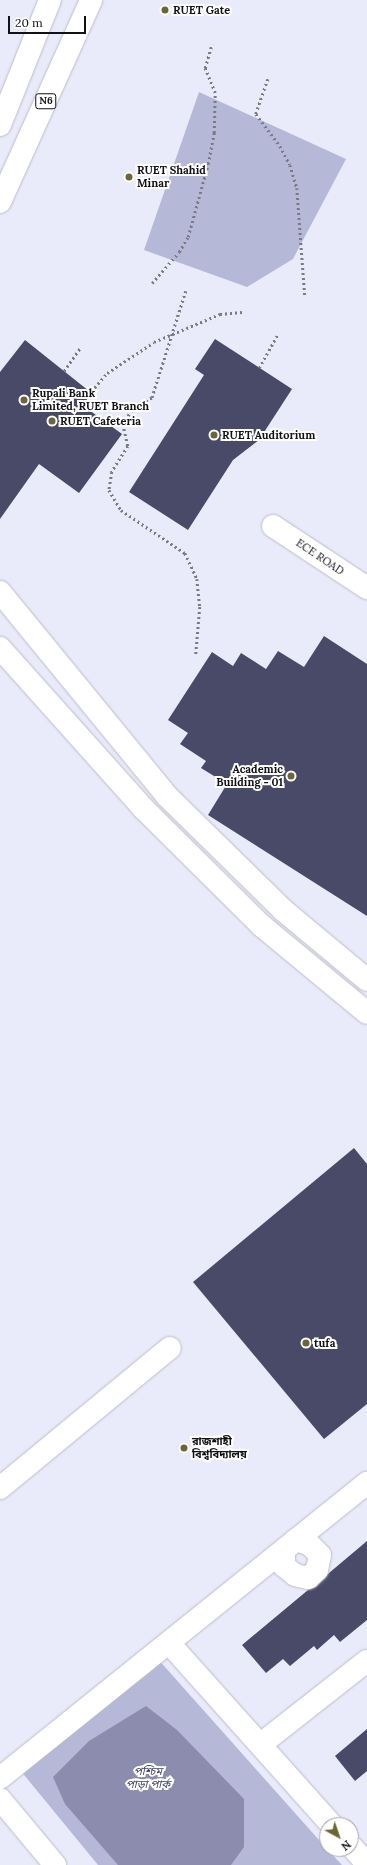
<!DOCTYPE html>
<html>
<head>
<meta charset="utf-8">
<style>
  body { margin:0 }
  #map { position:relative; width:367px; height:1865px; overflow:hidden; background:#eaebfa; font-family:Lora,"Noto Sans Bengali",serif }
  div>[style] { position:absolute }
  .green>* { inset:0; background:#b6b8d8 }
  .water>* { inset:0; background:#8c8dae }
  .building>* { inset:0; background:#494a67 }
  .path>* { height:2.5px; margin-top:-1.25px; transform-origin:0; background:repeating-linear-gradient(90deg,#797a83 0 2px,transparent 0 5px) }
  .roads { filter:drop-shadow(0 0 1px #bcbdcb) drop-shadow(0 0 1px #bcbdcb) }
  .minor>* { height:22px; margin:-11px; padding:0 11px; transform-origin:11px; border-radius:11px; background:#fff }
  .major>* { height:22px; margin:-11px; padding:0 11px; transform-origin:11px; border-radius:11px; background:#fff }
  .highway>* { height:22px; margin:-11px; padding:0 11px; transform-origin:11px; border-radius:11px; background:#fff }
  .dots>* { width:11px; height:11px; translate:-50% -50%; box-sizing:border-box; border:2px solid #fff; border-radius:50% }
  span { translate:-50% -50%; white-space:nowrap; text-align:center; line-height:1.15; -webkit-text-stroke:4px #fff; paint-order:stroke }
  .shield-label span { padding:1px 3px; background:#fff; border:1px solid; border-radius:3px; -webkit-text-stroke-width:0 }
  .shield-label { font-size:10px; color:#111116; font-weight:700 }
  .poi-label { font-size:11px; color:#111116; font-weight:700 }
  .left { translate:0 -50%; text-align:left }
  .right { translate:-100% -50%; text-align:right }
  .street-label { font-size:11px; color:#111116 }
  .park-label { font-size:11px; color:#41406f; font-style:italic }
  .north { position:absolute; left:319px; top:1817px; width:40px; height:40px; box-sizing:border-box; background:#fff; border:1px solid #a0a0a2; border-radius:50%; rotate:140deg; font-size:11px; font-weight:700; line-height:16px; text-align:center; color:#111116 }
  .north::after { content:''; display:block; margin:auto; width:14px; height:18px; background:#6c6633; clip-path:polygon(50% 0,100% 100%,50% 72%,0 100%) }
  .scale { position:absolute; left:8px; top:16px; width:78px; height:18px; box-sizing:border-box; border:2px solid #111116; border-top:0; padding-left:5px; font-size:12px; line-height:14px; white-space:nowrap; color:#111116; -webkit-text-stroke:3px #fff; paint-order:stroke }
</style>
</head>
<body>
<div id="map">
  <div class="green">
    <i style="clip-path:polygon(199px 92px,346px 159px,293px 259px,247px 287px,144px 250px)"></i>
    <i style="clip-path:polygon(157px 1658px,327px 1849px,342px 1865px,98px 1865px,20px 1770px)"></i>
  </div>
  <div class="water">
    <i style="clip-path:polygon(146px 1706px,177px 1730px,244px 1799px,244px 1847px,231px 1865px,118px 1865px,65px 1804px,53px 1777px,89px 1741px)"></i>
  </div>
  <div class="building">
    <i style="clip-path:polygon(215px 339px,292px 389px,259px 440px,233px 460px,188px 530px,129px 492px,204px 375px,195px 369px)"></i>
    <i style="clip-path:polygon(25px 340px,89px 391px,85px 407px,122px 434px,79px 493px,39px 464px,0 519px,0 372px)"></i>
    <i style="clip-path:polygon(324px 636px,367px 664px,367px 916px,208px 815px,227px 784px,201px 768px,206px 761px,180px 744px,188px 733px,168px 720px,212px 652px,233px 666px,241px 653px,266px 669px,278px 651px,304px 667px)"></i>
    <i style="clip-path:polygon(354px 1148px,367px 1164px,367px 1404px,324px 1439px,193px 1282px)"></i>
    <i style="clip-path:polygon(367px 1541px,367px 1620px,340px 1642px,334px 1635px,317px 1650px,314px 1646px,290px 1666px,283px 1659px,266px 1673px,242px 1645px,308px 1590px,316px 1587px,329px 1573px)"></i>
    <i style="clip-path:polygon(367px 1729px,367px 1771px,355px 1781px,335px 1756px)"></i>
  </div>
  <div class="path">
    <i style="left:268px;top:79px;width:37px;rotate:109deg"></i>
    <i style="left:256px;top:114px;width:40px;rotate:53deg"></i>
    <i style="left:280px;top:146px;width:21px;rotate:62deg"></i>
    <i style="left:290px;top:165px;width:24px;rotate:73deg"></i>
    <i style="left:297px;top:188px;width:108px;rotate:85.8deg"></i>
    <i style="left:152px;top:283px;width:41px;rotate:-48.9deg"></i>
    <i style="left:179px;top:252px;width:17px;rotate:-59deg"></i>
    <i style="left:188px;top:237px;width:76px;rotate:-74.7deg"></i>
    <i style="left:208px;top:164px;width:32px;rotate:-79deg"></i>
    <i style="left:214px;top:133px;width:40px;rotate:-88.6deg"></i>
    <i style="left:215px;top:93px;width:27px;rotate:-112deg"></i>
    <i style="left:205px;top:68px;width:25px;rotate:-74deg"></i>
    <i style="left:186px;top:291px;width:112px;rotate:107.6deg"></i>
    <i style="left:152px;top:398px;width:19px;rotate:155deg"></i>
    <i style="left:135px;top:406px;width:22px;rotate:124deg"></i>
    <i style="left:123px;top:424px;width:23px;rotate:77deg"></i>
    <i style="left:128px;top:446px;width:31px;rotate:122deg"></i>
    <i style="left:112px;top:472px;width:18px;rotate:99deg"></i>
    <i style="left:109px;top:490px;width:23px;rotate:59deg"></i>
    <i style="left:121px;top:510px;width:77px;rotate:33.9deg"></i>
    <i style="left:185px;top:553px;width:29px;rotate:65deg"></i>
    <i style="left:197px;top:579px;width:28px;rotate:84deg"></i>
    <i style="left:200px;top:607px;width:47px;rotate:94.9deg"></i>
    <i style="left:259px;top:368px;width:39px;rotate:-61deg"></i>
    <i style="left:64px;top:371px;width:29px;rotate:-55deg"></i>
    <i style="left:88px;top:395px;width:29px;rotate:-49deg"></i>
    <i style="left:107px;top:373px;width:56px;rotate:-33.4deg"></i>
    <i style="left:154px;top:342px;width:72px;rotate:-23deg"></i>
    <i style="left:220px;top:314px;width:22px;rotate:-5deg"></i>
  </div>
  <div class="roads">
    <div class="minor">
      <i style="left:273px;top:526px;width:113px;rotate:33.4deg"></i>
      <i style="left:0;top:1488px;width:220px;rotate:-39.5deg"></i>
      <i style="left:284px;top:1550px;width:16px;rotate:90deg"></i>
      <i style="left:284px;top:1566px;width:14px;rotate:39deg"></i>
      <i style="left:295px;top:1575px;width:13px;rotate:13deg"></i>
      <i style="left:308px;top:1578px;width:12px;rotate:-42deg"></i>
      <i style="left:317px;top:1570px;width:15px;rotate:-79deg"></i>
      <i style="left:320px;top:1555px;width:16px;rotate:-135deg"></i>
      <i style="left:309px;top:1544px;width:14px;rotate:-163deg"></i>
      <i style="left:169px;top:1643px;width:244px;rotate:48.2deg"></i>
      <i style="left:261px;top:1744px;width:135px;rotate:-38.1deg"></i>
      <i style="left:0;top:1778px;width:471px;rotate:-38.8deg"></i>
      <i style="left:0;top:1799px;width:86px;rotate:50.2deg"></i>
      <i style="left:351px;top:1846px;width:24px;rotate:48deg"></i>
    </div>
    <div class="major">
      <i style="left:0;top:592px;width:264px;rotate:50.7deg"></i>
      <i style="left:167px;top:796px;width:163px;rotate:44.5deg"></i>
      <i style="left:283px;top:910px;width:109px;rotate:39.8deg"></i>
      <i style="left:0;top:648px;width:216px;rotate:48.2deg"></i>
      <i style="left:144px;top:809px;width:166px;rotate:44.8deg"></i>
      <i style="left:262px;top:926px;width:136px;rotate:39.6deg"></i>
    </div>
    <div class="highway">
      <i style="left:0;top:125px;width:135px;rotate:-68.2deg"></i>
      <i style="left:0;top:202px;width:222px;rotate:-65.7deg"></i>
    </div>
  </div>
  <div class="dots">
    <i style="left:165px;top:10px;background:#6c6633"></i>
    <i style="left:129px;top:177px;background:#6c6633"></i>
    <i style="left:24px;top:400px;background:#6c6633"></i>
    <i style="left:52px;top:421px;background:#6c6633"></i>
    <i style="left:214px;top:435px;background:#6c6633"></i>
    <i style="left:291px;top:776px;background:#6c6633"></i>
    <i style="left:306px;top:1343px;background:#6c6633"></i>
    <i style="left:184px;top:1448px;background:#6c6633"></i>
  </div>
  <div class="shield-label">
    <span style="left:46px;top:101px">N6</span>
  </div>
  <div class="poi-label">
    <span class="left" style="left:173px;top:10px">RUET Gate</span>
    <span class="left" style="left:137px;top:177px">RUET Shahid<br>Minar</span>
    <span class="left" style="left:32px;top:400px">Rupali Bank<br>Limited, RUET Branch</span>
    <span class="left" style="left:60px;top:421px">RUET Cafeteria</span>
    <span class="left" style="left:222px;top:435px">RUET Auditorium</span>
    <span class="right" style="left:283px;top:776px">Academic<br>Building - 01</span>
    <span class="left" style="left:314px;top:1343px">tufa</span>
    <span class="left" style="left:192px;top:1448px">রাজশাহী<br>বিশ্ববিদ্যালয়</span>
  </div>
  <div class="street-label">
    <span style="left:320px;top:557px;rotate:34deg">ECE ROAD</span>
  </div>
  <div class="park-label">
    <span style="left:148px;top:1778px">পশ্চিম<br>পাড়া পার্ক</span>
  </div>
  <div class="north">N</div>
  <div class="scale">20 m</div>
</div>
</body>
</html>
